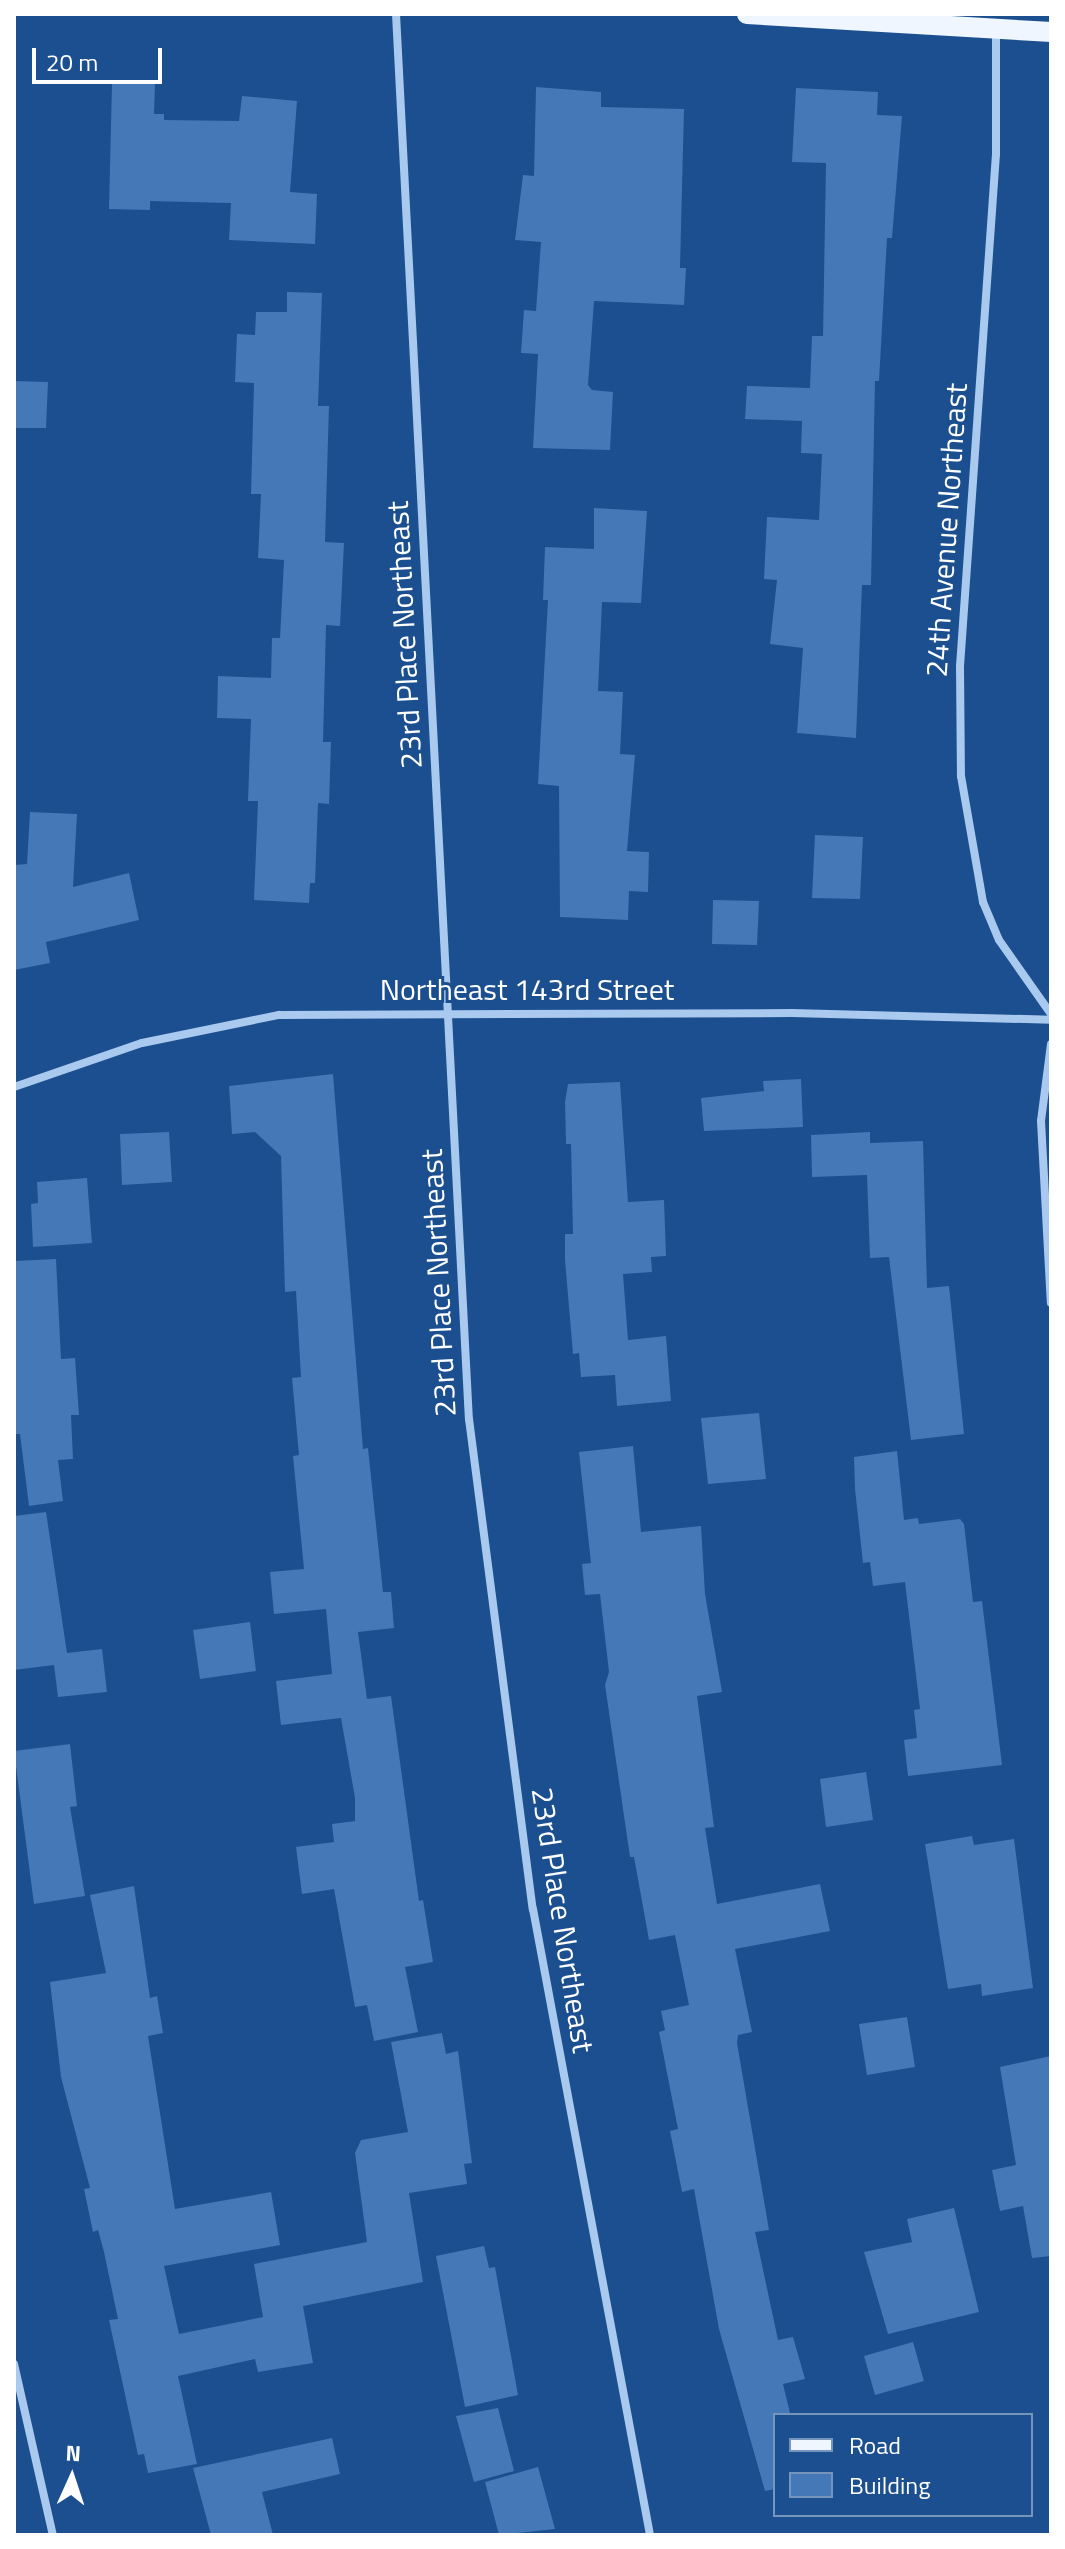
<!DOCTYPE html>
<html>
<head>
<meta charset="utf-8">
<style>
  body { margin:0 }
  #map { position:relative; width:1065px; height:2549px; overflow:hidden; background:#1b4f8f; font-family:"Titillium Web",sans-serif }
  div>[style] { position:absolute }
  .building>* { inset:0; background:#4478b7 }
  .minor>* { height:8px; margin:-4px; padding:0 4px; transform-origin:4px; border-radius:4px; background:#a9c9ee }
  .primary>* { height:20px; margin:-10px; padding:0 10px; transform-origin:10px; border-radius:10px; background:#f0f6ff }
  span { translate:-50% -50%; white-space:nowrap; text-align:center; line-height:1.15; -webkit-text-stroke:6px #1b4f8f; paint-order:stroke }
  .street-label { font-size:30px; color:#fff }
  .frame { position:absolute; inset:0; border:16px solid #fff; pointer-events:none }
  .legend { position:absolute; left:773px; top:2413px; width:260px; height:104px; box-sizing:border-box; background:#1b4f8f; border:2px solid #7695bc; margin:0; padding:10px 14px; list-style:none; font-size:24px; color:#fff }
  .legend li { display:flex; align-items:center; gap:16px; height:40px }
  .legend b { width:40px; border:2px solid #7695bc }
  .north { position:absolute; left:32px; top:2437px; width:80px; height:80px; -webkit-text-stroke:6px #1b4f8f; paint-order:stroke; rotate:3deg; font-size:22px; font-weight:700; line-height:32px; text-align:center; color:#fff }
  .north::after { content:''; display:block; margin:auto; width:28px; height:36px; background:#fff; clip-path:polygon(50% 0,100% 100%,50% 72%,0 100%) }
  .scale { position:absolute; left:32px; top:48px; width:130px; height:36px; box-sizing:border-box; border:4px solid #fff; border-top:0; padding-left:10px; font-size:24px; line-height:28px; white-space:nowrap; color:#fff; -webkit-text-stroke:6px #1b4f8f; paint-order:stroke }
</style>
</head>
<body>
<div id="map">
  <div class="building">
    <i style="clip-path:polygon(112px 83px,155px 84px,154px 114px,164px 114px,164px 120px,239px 121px,242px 96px,297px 101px,290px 192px,317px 194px,315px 244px,229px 240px,231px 203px,150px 201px,150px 210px,109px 209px)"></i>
    <i style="clip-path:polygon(536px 87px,601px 92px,601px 107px,684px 109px,680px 268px,686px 268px,684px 305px,594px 301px,588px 385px,592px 390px,613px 392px,610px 450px,533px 448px,538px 354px,521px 353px,524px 310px,536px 311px,541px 242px,515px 240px,523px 175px,534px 176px)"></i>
    <i style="clip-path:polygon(796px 88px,878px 92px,877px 115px,902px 116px,892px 238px,887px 238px,879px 381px,875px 381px,871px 585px,862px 585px,856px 738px,797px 733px,803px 648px,770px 644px,777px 580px,764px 579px,767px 517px,819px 520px,822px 454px,801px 453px,802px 421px,745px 419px,747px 386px,810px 388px,812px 336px,823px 336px,826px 163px,792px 162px)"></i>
    <i style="clip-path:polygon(287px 292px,322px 293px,318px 406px,329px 406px,325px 542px,344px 543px,340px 626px,326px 625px,323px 742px,331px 742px,329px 804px,318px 803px,315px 883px,310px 883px,309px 903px,254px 900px,258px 801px,248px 801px,251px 719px,217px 718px,218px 676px,271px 678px,272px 638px,280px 638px,284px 560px,258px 558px,261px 494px,251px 494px,254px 383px,235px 382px,237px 334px,255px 335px,256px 312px,287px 312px)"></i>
    <i style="clip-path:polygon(14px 381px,48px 382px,46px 428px,14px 428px)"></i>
    <i style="clip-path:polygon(594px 508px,647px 511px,641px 603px,602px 602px,598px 691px,623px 692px,620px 754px,635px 755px,627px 851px,649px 852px,648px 892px,629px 891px,628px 920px,560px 917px,559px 786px,538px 784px,548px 600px,543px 600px,545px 547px,594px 549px)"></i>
    <i style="clip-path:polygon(30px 812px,77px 814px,73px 887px,129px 873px,139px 920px,46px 942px,50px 963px,14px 970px,14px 865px,27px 864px)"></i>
    <i style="clip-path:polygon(815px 835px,863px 837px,860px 899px,812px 898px)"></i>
    <i style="clip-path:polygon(713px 900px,759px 901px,757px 945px,712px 944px)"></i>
    <i style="clip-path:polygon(333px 1074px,363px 1449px,368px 1448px,383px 1592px,391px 1592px,394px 1628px,358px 1632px,367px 1699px,391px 1696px,419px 1901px,423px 1900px,433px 1962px,405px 1967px,418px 2032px,374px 2041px,367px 2005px,355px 2007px,334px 1889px,302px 1894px,296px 1847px,334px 1842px,332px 1824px,355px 1821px,355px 1798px,341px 1718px,281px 1725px,276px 1681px,332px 1674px,326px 1609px,274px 1614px,270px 1572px,304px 1569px,293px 1456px,299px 1455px,292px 1378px,301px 1377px,296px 1291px,285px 1292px,281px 1156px,255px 1132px,232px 1134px,229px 1086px)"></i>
    <i style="clip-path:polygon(801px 1079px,803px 1127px,704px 1131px,701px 1098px,764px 1091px,763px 1081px)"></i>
    <i style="clip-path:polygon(620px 1082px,628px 1202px,664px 1200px,666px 1256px,651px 1257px,652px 1272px,623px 1274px,628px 1340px,666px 1336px,671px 1401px,617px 1406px,615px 1375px,581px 1377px,579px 1353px,573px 1354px,565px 1260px,565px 1234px,573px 1234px,571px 1144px,566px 1144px,565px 1102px,568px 1084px)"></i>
    <i style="clip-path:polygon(169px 1132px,172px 1182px,122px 1185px,120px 1134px)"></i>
    <i style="clip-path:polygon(870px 1132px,870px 1143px,923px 1141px,927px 1288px,949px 1286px,964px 1434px,911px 1440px,889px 1257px,870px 1258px,867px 1175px,812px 1177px,811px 1135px)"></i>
    <i style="clip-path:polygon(87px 1178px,92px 1243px,33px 1247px,31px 1204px,38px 1203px,37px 1182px)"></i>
    <i style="clip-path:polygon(56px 1259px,61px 1359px,75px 1358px,79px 1415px,71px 1415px,73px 1459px,58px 1460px,63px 1501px,29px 1506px,20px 1434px,14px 1434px,14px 1261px)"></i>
    <i style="clip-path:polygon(759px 1413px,766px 1479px,708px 1484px,701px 1418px)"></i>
    <i style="clip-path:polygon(633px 1446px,641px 1532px,701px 1526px,705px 1594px,722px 1692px,697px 1696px,714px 1827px,705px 1828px,717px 1904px,820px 1884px,830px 1931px,735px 1949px,752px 2032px,738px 2035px,737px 2043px,769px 2230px,755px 2232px,778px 2340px,793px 2337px,805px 2379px,783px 2384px,790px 2413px,775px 2415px,775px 2489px,765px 2491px,719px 2329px,694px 2189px,682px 2192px,670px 2131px,678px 2129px,659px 2032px,665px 2030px,661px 2011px,689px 2005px,675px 1935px,649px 1940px,634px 1857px,630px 1857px,605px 1685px,609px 1672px,600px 1594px,585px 1595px,582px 1564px,591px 1563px,579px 1452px)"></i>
    <i style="clip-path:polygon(897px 1451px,904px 1520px,918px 1518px,919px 1524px,960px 1519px,964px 1524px,973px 1602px,982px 1601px,1002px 1765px,908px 1776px,904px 1740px,917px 1738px,914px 1710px,920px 1709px,905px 1582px,873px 1586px,870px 1562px,863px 1563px,855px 1489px,854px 1457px)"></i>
    <i style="clip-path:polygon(46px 1512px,67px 1653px,102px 1649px,107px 1692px,58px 1697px,54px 1665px,14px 1670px,14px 1516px)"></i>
    <i style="clip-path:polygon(250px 1622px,256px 1671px,200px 1679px,193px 1630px)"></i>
    <i style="clip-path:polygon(70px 1744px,77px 1806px,70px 1807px,85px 1896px,34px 1904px,14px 1751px)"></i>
    <i style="clip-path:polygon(866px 1772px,873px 1820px,826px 1827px,820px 1779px)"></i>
    <i style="clip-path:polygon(972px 1836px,974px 1845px,1014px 1839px,1033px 1988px,982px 1996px,981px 1984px,948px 1989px,925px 1844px)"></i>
    <i style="clip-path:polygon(134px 1886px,150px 1998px,157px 1996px,163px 2033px,148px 2036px,175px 2209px,271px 2192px,280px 2245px,164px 2266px,179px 2334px,263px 2317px,254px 2264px,367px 2242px,355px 2153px,361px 2140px,408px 2132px,391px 2042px,442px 2033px,446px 2054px,458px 2051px,472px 2163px,464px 2164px,467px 2184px,409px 2193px,423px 2282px,303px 2306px,313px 2363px,258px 2372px,255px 2359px,178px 2376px,197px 2464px,148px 2473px,144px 2454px,138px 2455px,109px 2320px,118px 2319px,104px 2252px,98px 2230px,93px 2232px,84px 2189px,90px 2188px,61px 2077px,50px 1982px,106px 1973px,90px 1895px)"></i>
    <i style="clip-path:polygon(907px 2017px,915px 2067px,867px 2075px,859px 2024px)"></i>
    <i style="clip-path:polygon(1051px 2056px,1051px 2256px,1032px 2258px,1023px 2206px,1000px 2211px,992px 2170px,1016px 2165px,1000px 2067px)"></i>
    <i style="clip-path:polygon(954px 2208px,979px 2312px,888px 2334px,864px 2252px,912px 2242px,907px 2219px)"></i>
    <i style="clip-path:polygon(484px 2246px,489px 2268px,495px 2267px,518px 2395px,465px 2407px,436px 2256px)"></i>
    <i style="clip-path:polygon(913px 2342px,924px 2381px,875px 2395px,864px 2356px)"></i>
    <i style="clip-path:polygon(498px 2408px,514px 2471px,474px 2482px,456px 2416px)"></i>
    <i style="clip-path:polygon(332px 2438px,340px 2474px,262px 2492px,273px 2535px,211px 2535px,193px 2468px)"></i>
    <i style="clip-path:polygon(538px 2467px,555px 2529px,499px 2535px,485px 2482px)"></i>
  </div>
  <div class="minor">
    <i style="left:396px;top:14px;width:1407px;rotate:87.03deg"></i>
    <i style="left:469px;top:1419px;width:494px;rotate:82.6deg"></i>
    <i style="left:533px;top:1909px;width:637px;rotate:79.41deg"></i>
    <i style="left:996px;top:30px;width:124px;rotate:90deg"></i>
    <i style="left:996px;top:154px;width:513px;rotate:94.02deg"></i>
    <i style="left:960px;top:666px;width:110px;rotate:89.5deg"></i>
    <i style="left:961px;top:776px;width:128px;rotate:80.1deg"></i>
    <i style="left:983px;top:902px;width:41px;rotate:67.2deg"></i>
    <i style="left:999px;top:940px;width:90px;rotate:54.9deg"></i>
    <i style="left:1051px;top:1044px;width:78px;rotate:97.4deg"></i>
    <i style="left:1041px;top:1121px;width:182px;rotate:86.9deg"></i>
    <i style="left:14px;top:1087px;width:135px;rotate:-19deg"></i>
    <i style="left:142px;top:1043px;width:140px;rotate:-11.6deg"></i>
    <i style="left:279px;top:1015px;width:513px;rotate:-0.22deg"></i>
    <i style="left:792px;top:1013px;width:259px;rotate:1.5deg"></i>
    <i style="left:14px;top:2364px;width:175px;rotate:77.2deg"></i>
  </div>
  <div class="primary">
    <i style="left:747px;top:14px;width:305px;rotate:3.4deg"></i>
  </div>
  <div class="street-label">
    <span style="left:946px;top:530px;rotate:-86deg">24th Avenue Northeast</span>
    <span style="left:404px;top:635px;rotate:-93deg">23rd Place Northeast</span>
    <span style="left:527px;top:989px">Northeast 143rd Street</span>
    <span style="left:438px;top:1283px;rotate:-93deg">23rd Place Northeast</span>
    <span style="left:563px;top:1920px;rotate:81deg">23rd Place Northeast</span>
  </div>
  <div class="frame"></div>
  <ul class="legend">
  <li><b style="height:10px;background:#f0f6ff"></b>Road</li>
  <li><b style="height:22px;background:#4478b7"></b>Building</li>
  </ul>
  <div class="north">N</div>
  <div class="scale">20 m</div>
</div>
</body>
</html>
